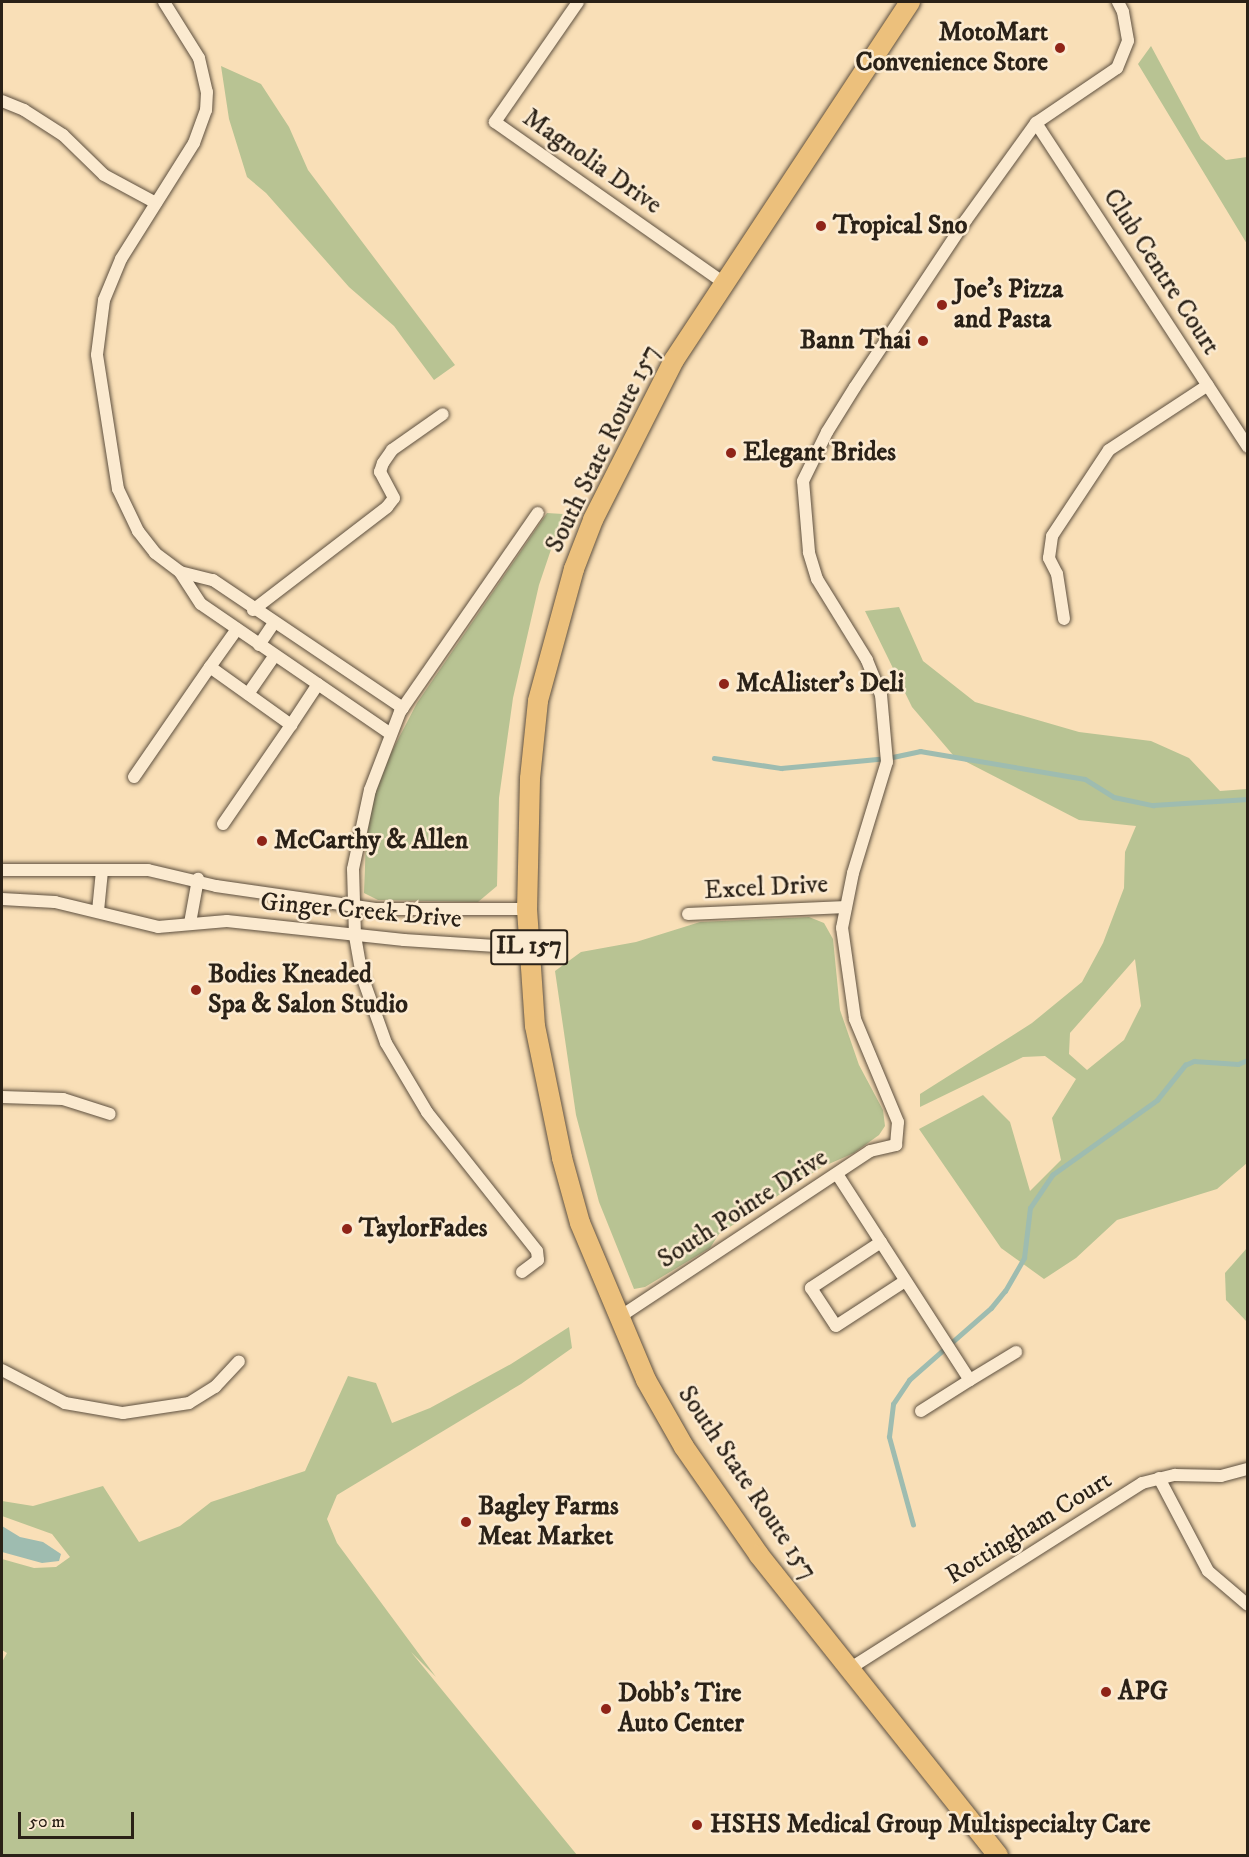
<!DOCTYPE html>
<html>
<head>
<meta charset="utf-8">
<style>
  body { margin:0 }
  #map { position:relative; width:1249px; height:1857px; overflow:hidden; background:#f9dfb7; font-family:"IM FELL DW Pica",serif }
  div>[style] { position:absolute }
  .green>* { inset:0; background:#b8c393 }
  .water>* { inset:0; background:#9ebcb0 }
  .stream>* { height:4.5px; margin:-2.25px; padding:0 2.25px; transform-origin:2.25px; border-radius:2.25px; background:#9ebcb0 }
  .roads { filter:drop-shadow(0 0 2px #5e503f) drop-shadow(0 0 2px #5e503f) }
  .street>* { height:12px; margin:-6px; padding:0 6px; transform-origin:6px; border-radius:6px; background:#fbead0 }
  .primary>* { height:20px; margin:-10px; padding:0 10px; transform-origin:10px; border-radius:10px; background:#ecc07c }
  .dots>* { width:16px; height:16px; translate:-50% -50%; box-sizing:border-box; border:3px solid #fbead0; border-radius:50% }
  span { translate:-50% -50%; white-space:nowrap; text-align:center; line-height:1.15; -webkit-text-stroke:5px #fbead0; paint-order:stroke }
  .shield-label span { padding:2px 4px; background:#fbead0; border:2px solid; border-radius:4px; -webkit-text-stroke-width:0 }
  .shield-label { font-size:24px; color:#2a2117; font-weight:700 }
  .poi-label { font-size:26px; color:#2a2117; font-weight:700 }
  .right { translate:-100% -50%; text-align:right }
  .left { translate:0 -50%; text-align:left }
  .street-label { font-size:26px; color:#2a2117 }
  .frame { position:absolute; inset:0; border:3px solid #2a2117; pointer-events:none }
  .scale { position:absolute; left:18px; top:1812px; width:116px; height:27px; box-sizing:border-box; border:3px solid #2a2117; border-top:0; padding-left:8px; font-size:18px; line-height:21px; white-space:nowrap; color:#2a2117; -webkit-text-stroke:4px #fbead0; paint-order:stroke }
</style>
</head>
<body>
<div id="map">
  <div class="green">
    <i style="clip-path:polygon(1151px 46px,1201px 139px,1226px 160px,1247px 157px,1247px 244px,1138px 64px)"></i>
    <i style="clip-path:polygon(221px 66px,261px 84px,289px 127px,308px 170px,455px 365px,434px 380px,394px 326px,349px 287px,266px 193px,247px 177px,229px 119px)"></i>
    <i style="clip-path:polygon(547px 513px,563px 514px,539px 585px,513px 698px,499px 798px,497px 886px,478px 902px,378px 900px,364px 893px,366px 840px,374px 797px,391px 753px,417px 703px)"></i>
    <i style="clip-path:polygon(evenodd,899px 607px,923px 661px,975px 702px,1079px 732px,1151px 741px,1189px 758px,1220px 791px,1247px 789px,1247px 1163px,1217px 1189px,1117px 1220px,1076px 1258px,1044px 1279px,1001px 1248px,919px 1129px,983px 1095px,1010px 1122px,1030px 1191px,1061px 1160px,1052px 1118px,1076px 1079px,1045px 1056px,1023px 1057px,920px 1107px,920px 1094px,1032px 1023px,1082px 982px,1103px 943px,1124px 888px,1125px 852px,1136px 826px,1079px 820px,953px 755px,912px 707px,865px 611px,899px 607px,1135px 959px,1141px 1006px,1124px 1040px,1087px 1070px,1069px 1054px,1070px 1033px,1135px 959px)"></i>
    <i style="clip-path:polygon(809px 917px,824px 923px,833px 939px,840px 1010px,859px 1065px,883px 1110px,885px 1126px,879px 1135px,854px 1153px,822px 1167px,719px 1234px,710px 1248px,645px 1287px,634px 1289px,599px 1202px,576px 1115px,555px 971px,581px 952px,636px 942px,700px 922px)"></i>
    <i style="clip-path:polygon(1247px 1248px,1247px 1322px,1226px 1300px,1225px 1273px)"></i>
    <i style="clip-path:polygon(569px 1327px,572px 1348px,521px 1384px,337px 1495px,327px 1519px,337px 1543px,436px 1677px,411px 1652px,577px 1855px,2px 1855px,2px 1662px,7px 1653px,2px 1650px,2px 1559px,34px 1568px,56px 1567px,70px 1557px,52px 1534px,2px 1516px,2px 1501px,33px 1506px,103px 1486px,139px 1542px,180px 1526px,211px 1502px,305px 1471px,348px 1376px,376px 1383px,392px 1423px,430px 1408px,511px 1364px)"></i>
  </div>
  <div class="water">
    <i style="clip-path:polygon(2px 1526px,20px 1537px,43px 1542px,61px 1554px,59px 1561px,42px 1563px,2px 1552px)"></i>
  </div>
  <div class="stream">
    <i style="left:714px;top:758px;width:68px;rotate:8.5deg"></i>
    <i style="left:781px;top:768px;width:107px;rotate:-5.3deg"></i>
    <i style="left:888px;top:758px;width:33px;rotate:-12deg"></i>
    <i style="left:920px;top:751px;width:167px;rotate:9.6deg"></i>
    <i style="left:1085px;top:779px;width:34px;rotate:32deg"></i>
    <i style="left:1114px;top:797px;width:40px;rotate:12deg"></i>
    <i style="left:1153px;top:805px;width:95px;rotate:-3.6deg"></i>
    <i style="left:913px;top:1525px;width:91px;rotate:-105.3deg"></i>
    <i style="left:889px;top:1437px;width:33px;rotate:-83deg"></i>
    <i style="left:893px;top:1404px;width:29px;rotate:-56deg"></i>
    <i style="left:909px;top:1380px;width:109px;rotate:-41.3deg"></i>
    <i style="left:991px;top:1308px;width:22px;rotate:-51deg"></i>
    <i style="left:1005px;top:1291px;width:38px;rotate:-60deg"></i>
    <i style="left:1024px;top:1258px;width:50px;rotate:-83.2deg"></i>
    <i style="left:1030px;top:1208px;width:40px;rotate:-56deg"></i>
    <i style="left:1052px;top:1175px;width:129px;rotate:-35.5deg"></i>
    <i style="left:1157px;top:1100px;width:45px;rotate:-51.3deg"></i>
    <i style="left:1185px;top:1065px;width:10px;rotate:-24deg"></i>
    <i style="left:1194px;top:1061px;width:44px;rotate:3.9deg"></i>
    <i style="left:1238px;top:1064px;width:11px;rotate:-22deg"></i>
  </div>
  <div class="roads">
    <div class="street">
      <i style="left:164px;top:2px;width:66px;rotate:58deg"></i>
      <i style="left:199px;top:58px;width:35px;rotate:77deg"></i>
      <i style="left:207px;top:92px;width:18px;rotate:93deg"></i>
      <i style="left:206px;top:110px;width:35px;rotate:110deg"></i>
      <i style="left:194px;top:143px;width:137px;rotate:122.2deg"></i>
      <i style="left:121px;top:259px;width:44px;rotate:112.5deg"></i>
      <i style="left:104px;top:300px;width:55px;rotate:97.3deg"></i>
      <i style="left:97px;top:355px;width:136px;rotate:81.1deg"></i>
      <i style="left:118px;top:489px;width:47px;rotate:64.5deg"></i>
      <i style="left:138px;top:531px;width:28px;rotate:52deg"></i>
      <i style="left:155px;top:553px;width:31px;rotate:37deg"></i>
      <i style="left:180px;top:572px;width:38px;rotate:57deg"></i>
      <i style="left:201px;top:604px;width:230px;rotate:34.4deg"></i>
      <i style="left:578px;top:2px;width:146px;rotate:124.7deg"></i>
      <i style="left:495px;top:122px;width:279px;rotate:35.1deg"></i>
      <i style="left:1118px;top:2px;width:11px;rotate:63deg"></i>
      <i style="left:1123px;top:12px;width:29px;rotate:80deg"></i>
      <i style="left:1128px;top:41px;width:29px;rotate:112deg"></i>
      <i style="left:1117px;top:68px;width:98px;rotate:145.8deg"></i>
      <i style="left:1036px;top:123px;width:387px;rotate:56.8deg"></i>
      <i style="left:2px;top:101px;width:24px;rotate:22deg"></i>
      <i style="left:24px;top:110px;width:46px;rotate:32.7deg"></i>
      <i style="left:63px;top:135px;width:57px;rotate:44.3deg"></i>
      <i style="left:104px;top:175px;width:59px;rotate:28.3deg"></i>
      <i style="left:180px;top:572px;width:34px;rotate:14deg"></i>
      <i style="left:213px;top:580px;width:229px;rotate:34deg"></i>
      <i style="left:253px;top:610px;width:169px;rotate:-37.5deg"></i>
      <i style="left:387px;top:507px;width:11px;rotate:-52deg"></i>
      <i style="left:394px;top:498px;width:30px;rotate:-118deg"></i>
      <i style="left:380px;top:472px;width:9px;rotate:-72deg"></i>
      <i style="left:383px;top:463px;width:16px;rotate:-55deg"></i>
      <i style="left:392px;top:450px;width:62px;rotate:-35.2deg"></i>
      <i style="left:1064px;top:619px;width:46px;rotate:-98.8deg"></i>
      <i style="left:1057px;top:574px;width:18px;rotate:-117deg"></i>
      <i style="left:1049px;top:558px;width:22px;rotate:-82deg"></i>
      <i style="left:1052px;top:536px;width:103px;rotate:-56.5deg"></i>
      <i style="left:1109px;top:450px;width:118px;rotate:-33.3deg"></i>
      <i style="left:237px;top:629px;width:47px;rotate:125.4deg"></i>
      <i style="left:210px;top:667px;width:100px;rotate:35.6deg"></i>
      <i style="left:291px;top:725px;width:49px;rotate:-56.6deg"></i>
      <i style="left:259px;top:645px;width:27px;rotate:-56deg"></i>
      <i style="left:248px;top:694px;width:47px;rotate:-55.3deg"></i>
      <i style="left:134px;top:777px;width:134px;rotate:-55.4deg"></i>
      <i style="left:223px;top:824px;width:120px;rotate:-55.5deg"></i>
      <i style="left:2px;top:870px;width:146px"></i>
      <i style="left:148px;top:870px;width:70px;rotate:13.2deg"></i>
      <i style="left:216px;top:886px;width:161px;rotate:8.2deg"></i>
      <i style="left:375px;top:909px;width:152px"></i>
      <i style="left:2px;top:899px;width:53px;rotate:3.2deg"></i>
      <i style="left:55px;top:902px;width:106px;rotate:13.6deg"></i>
      <i style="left:158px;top:927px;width:69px;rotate:-5deg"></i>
      <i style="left:227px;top:921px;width:178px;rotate:6.1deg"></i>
      <i style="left:404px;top:940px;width:125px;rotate:3.7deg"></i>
      <i style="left:98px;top:911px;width:40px;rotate:-84.3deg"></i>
      <i style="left:688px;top:914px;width:158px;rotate:-2.5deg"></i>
      <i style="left:190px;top:923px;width:45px;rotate:-79.7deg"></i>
      <i style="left:2px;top:1097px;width:61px;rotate:1.9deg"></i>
      <i style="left:63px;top:1099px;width:49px;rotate:17.7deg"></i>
      <i style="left:837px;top:1174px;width:245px;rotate:57.2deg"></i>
      <i style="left:970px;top:1380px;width:58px;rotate:147.7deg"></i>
      <i style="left:881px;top:1242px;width:84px;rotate:146.7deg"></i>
      <i style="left:811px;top:1288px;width:45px;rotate:56.7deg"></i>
      <i style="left:836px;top:1326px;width:82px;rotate:-33.1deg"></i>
      <i style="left:522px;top:1272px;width:20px;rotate:-37deg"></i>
      <i style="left:538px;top:1260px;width:9px;rotate:-96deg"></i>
      <i style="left:537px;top:1251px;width:177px;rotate:-128.4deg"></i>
      <i style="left:427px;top:1112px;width:80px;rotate:-120.7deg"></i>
      <i style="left:386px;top:1043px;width:71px;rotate:-109.7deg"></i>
      <i style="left:362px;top:976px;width:41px;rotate:-99.9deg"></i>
      <i style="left:355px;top:936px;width:67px;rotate:-91.7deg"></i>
      <i style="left:353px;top:869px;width:81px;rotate:-77.9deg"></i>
      <i style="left:370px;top:790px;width:84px;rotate:-69deg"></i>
      <i style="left:400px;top:712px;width:242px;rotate:-55.3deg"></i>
      <i style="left:618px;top:1318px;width:302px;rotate:-33.5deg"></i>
      <i style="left:870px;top:1151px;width:27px;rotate:-13deg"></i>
      <i style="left:896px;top:1145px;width:23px;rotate:-85deg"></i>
      <i style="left:898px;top:1122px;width:112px;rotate:-112.7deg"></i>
      <i style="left:855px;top:1019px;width:92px;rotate:-98.1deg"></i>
      <i style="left:842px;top:928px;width:56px;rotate:-78.7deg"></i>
      <i style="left:853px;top:873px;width:116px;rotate:-73deg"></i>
      <i style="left:887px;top:762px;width:67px;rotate:-95.1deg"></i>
      <i style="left:881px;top:695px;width:38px;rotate:-112deg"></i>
      <i style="left:867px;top:660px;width:95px;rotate:-121.7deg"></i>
      <i style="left:817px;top:579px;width:28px;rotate:-107deg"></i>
      <i style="left:809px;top:552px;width:71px;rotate:-94.8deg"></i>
      <i style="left:803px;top:481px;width:55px;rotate:-63.9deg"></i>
      <i style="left:827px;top:432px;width:53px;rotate:-58.1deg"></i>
      <i style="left:855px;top:387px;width:201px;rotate:-56.4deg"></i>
      <i style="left:966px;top:220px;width:120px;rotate:-54.2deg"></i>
      <i style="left:2px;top:1370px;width:71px;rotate:27.6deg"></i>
      <i style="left:65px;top:1403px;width:59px;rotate:9.8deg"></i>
      <i style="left:123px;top:1413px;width:67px;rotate:-8.6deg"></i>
      <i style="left:189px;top:1403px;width:31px;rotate:-32deg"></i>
      <i style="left:215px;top:1387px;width:35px;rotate:-47deg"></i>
      <i style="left:970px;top:1380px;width:54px;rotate:-31.3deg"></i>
      <i style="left:1159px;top:1478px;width:105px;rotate:62.2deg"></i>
      <i style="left:1208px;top:1571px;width:52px;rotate:40.4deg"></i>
      <i style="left:849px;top:1669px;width:347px;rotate:-32.4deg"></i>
      <i style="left:1142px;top:1483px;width:34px;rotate:-14deg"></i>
      <i style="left:1175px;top:1475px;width:46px;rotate:1.2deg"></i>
      <i style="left:1221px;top:1476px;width:28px;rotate:-15deg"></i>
    </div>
    <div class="primary">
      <i style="left:910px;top:2px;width:429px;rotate:123.4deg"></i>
      <i style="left:674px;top:360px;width:179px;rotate:116.9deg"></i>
      <i style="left:593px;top:520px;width:53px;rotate:111.2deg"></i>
      <i style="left:574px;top:569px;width:137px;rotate:105.3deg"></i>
      <i style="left:538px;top:701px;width:78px;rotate:95.9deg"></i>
      <i style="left:530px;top:779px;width:130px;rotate:91.3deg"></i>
      <i style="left:527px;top:909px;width:117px;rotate:86.1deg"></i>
      <i style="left:535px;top:1026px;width:135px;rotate:78.4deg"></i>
      <i style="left:562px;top:1158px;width:67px;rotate:74.5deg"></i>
      <i style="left:580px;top:1223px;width:170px;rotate:67.2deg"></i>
      <i style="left:646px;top:1380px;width:77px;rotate:60.4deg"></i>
      <i style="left:684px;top:1447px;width:131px;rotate:55.2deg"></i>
      <i style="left:759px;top:1555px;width:384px;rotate:51.5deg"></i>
    </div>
  </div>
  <div class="dots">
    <i style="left:1060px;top:48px;background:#8f2418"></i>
    <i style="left:821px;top:226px;background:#8f2418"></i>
    <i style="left:942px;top:305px;background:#8f2418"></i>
    <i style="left:923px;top:341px;background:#8f2418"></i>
    <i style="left:731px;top:453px;background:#8f2418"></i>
    <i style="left:724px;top:684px;background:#8f2418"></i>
    <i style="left:262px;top:841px;background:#8f2418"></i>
    <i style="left:196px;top:990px;background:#8f2418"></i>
    <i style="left:347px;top:1229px;background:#8f2418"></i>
    <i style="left:466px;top:1522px;background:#8f2418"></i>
    <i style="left:1106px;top:1692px;background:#8f2418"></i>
    <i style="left:606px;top:1709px;background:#8f2418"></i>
    <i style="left:697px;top:1825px;background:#8f2418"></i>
  </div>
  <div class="shield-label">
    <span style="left:529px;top:947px">IL 157</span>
  </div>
  <div class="poi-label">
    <span class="right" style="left:1048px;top:48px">MotoMart<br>Convenience Store</span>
    <span class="left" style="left:833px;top:226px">Tropical Sno</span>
    <span class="left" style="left:954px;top:305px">Joe's Pizza<br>and Pasta</span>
    <span class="right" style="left:911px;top:341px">Bann Thai</span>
    <span class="left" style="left:743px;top:453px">Elegant Brides</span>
    <span class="left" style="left:736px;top:684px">McAlister's Deli</span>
    <span class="left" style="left:274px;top:841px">McCarthy &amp; Allen</span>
    <span class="left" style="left:208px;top:990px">Bodies Kneaded<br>Spa &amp; Salon Studio</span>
    <span class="left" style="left:359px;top:1229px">TaylorFades</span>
    <span class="left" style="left:478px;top:1522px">Bagley Farms<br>Meat Market</span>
    <span class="left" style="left:1118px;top:1692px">APG</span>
    <span class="left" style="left:618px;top:1709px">Dobb's Tire<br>Auto Center</span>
    <span class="left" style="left:710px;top:1825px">HSHS Medical Group Multispecialty Care</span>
  </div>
  <div class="street-label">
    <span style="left:592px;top:162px;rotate:35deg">Magnolia Drive</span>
    <span style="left:1161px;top:272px;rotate:57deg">Club Centre Court</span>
    <span style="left:603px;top:449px;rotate:-64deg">South State Route 157</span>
    <span style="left:766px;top:888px;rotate:-3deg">Excel Drive</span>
    <span style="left:361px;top:911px;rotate:5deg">Ginger Creek Drive</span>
    <span style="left:743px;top:1209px;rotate:-33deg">South Pointe Drive</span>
    <span style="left:747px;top:1483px;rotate:56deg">South State Route 157</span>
    <span style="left:1029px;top:1528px;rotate:-32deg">Rottingham Court</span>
  </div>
  <div class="frame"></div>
  <div class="scale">50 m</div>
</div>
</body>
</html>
